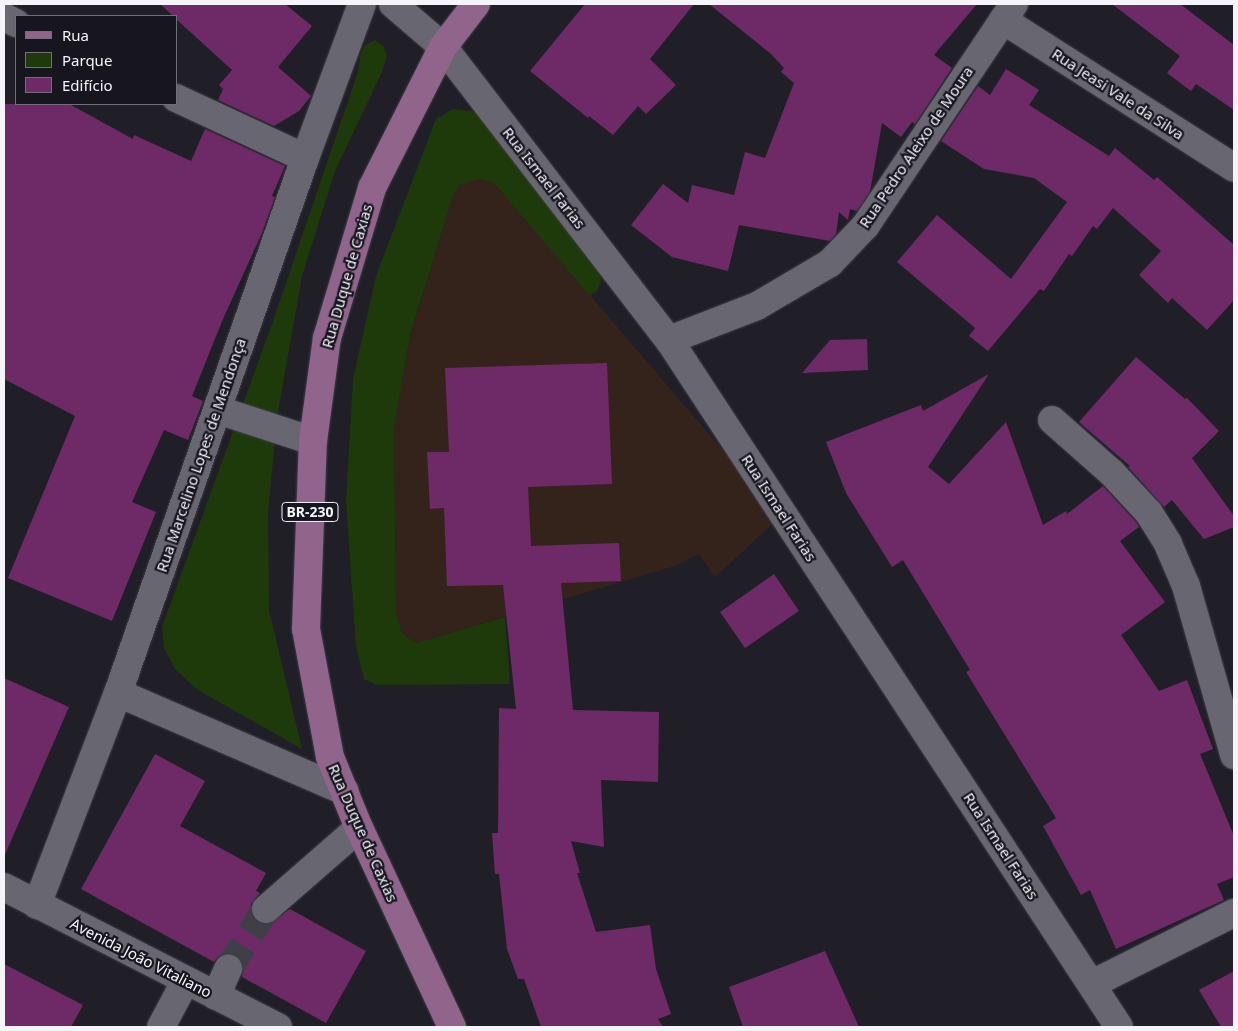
<!DOCTYPE html>
<html>
<head>
<meta charset="utf-8">
<style>
  body { margin:0 }
  #map { position:relative; width:1238px; height:1031px; overflow:hidden; background:#201f28; font-family:"Noto Sans",sans-serif }
  div>[style] { position:absolute }
  .education>* { inset:0; background:#34231b }
  .green>* { inset:0; background:#1e3a0a }
  .building>* { inset:0; background:#6e2a66 }
  .minor-tunnel>* { height:28px; margin-top:-14px; transform-origin:0; background:repeating-linear-gradient(90deg,#403f48 0 28px,transparent 0 42px) }
  .roads { filter:drop-shadow(0 0 1px #3d3d44) drop-shadow(0 0 1px #3d3d44) }
  .minor>* { height:28px; margin:-14px; padding:0 14px; transform-origin:14px; border-radius:14px; background:#676671 }
  .major>* { height:28px; margin:-14px; padding:0 14px; transform-origin:14px; border-radius:14px; background:#90648b }
  span { translate:-50% -50%; white-space:nowrap; text-align:center; line-height:1.15; -webkit-text-stroke:4.5px #17161f; paint-order:stroke }
  .shield-label span { padding:1px 4px; background:#17161f; border:1px solid; border-radius:4px; -webkit-text-stroke-width:0 }
  .shield-label { font-size:14px; color:#f4f4fa; font-weight:700 }
  .street-label { font-size:15px; color:#f4f4fa }
  .frame { position:absolute; inset:0; border:5px solid #f4f4fa; pointer-events:none }
  .legend { position:absolute; left:15px; top:15px; width:162px; height:90px; box-sizing:border-box; background:#17161f; border:1px solid #6f6f77; margin:0; padding:6px 9px; list-style:none; font-size:15px; color:#f4f4fa }
  .legend li { display:flex; align-items:center; gap:10px; height:25px }
  .legend b { width:25px; border:1px solid #6f6f77 }
</style>
</head>
<body>
<div id="map">
  <div class="education">
    <i style="clip-path:polygon(479px 179px,494px 183px,780px 517px,715px 577px,699px 554px,678px 565px,416px 643px,402px 633px,396px 613px,394px 429px,410px 336px,454px 193px,460px 185px)"></i>
  </div>
  <div class="green">
    <i style="clip-path:polygon(375px 40px,384px 47px,387px 56px,382px 72px,335px 171px,302px 276px,277px 418px,268px 513px,269px 610px,302px 749px,198px 690px,175px 669px,164px 648px,162px 627px,271px 327px,358px 72px,360px 56px,365px 45px)"></i>
    <i style="clip-path:polygon(453px 109px,480px 112px,600px 266px,601px 281px,598px 290px,590px 296px,494px 183px,479px 179px,460px 185px,454px 193px,410px 335px,394px 429px,396px 613px,402px 633px,416px 643px,505px 617px,510px 684px,377px 685px,364px 679px,356px 646px,346px 501px,353px 379px,376px 276px,436px 119px)"></i>
  </div>
  <div class="building">
    <i style="clip-path:polygon(160px 4px,285px 4px,312px 26px,278px 67px,311px 96px,299px 111px,274px 126px,218px 100px,223px 89px,219px 85px,232px 70px,176px 19px,176px 16px,173px 16px)"></i>
    <i style="clip-path:polygon(585px 4px,694px 4px,650px 59px,676px 85px,646px 114px,638px 106px,613px 135px,589px 116px,588px 118px,530px 71px)"></i>
    <i style="clip-path:polygon(709px 4px,977px 4px,934px 55px,952px 68px,915px 124px,912px 122px,901px 137px,882px 123px,870px 192px,857px 211px,850px 209px,848px 220px,839px 212px,836px 234px,830px 241px,739px 225px,728px 271px,672px 257px,631px 225px,663px 184px,688px 203px,692px 185px,734px 195px,745px 152px,765px 158px,794px 83px,781px 72px,784px 68px,771px 54px)"></i>
    <i style="clip-path:polygon(1112px 4px,1180px 4px,1234px 45px,1234px 110px,1196px 84px,1191px 91px,1167px 73px,1180px 56px)"></i>
    <i style="clip-path:polygon(1006px 69px,1039px 90px,1029px 105px,1109px 156px,1115px 148px,1154px 180px,1157px 177px,1234px 245px,1234px 300px,1207px 330px,1172px 298px,1168px 303px,1139px 275px,1161px 251px,1113px 208px,1097px 229px,1093px 226px,1072px 256px,1069px 254px,1044px 291px,1040px 289px,988px 351px,969px 336px,975px 328px,897px 262px,937px 215px,1011px 279px,1067px 202px,1034px 178px,984px 169px,941px 141px,978px 86px,990px 95px)"></i>
    <i style="clip-path:polygon(4px 104px,69px 104px,133px 139px,134px 135px,191px 161px,205px 129px,285px 166px,272px 196px,275px 197px,261px 235px,223px 319px,192px 396px,203px 401px,188px 440px,164px 430px,132px 502px,156px 512px,112px 621px,8px 578px,75px 416px,4px 379px)"></i>
    <i style="clip-path:polygon(867px 339px,868px 370px,802px 373px,830px 340px)"></i>
    <i style="clip-path:polygon(1136px 357px,1185px 399px,1187px 398px,1219px 431px,1192px 458px,1234px 516px,1234px 527px,1204px 539px,1172px 500px,1164px 507px,1128px 467px,1130px 466px,1079px 422px)"></i>
    <i style="clip-path:polygon(607px 363px,612px 484px,528px 487px,531px 546px,619px 543px,621px 581px,561px 583px,573px 710px,659px 712px,658px 782px,601px 780px,604px 847px,571px 841px,580px 873px,577px 873px,596px 932px,650px 925px,656px 969px,671px 1014px,658px 1019px,663px 1027px,541px 1027px,524px 979px,518px 979px,507px 949px,499px 874px,495px 874px,492px 833px,498px 833px,499px 708px,516px 709px,503px 585px,447px 586px,444px 508px,430px 509px,427px 452px,449px 452px,445px 368px)"></i>
    <i style="clip-path:polygon(989px 374px,928px 467px,949px 484px,1006px 422px,1043px 525px,1066px 511px,1067px 514px,1103px 486px,1136px 522px,1139px 527px,1120px 541px,1165px 602px,1121px 635px,1159px 691px,1187px 680px,1213px 749px,1200px 754px,1234px 836px,1234px 877px,1217px 884px,1224px 900px,1116px 949px,1090px 890px,1081px 895px,1043px 826px,1056px 818px,966px 672px,970px 670px,903px 560px,892px 567px,846px 493px,826px 442px,921px 405px,923px 411px)"></i>
    <i style="clip-path:polygon(774px 574px,799px 611px,745px 648px,720px 612px)"></i>
    <i style="clip-path:polygon(4px 678px,69px 707px,4px 857px)"></i>
    <i style="clip-path:polygon(155px 754px,205px 781px,180px 826px,266px 873px,256px 891px,260px 893px,251px 904px,251px 912px,255px 920px,261px 924px,269px 924px,290px 909px,366px 951px,326px 1023px,242px 977px,243px 967px,240px 959px,235px 955px,226px 954px,219px 956px,214px 962px,81px 889px)"></i>
    <i style="clip-path:polygon(825px 951px,859px 1027px,743px 1027px,729px 987px)"></i>
    <i style="clip-path:polygon(4px 964px,83px 1005px,71px 1027px,4px 1027px)"></i>
    <i style="clip-path:polygon(1234px 971px,1234px 1027px,1221px 1027px,1199px 990px)"></i>
  </div>
  <div class="minor-tunnel">
    <i style="left:228px;top:969px;width:71px;rotate:-57.7deg"></i>
  </div>
  <div class="roads">
    <div class="minor">
      <i style="left:393px;top:4px;width:66px;rotate:40.7deg"></i>
      <i style="left:443px;top:47px;width:370px;rotate:52.4deg"></i>
      <i style="left:669px;top:340px;width:821px;rotate:56.77deg"></i>
      <i style="left:4px;top:17px;width:13px;rotate:27deg"></i>
      <i style="left:1003px;top:20px;width:274px;rotate:32.6deg"></i>
      <i style="left:176px;top:98px;width:142px;rotate:24.9deg"></i>
      <i style="left:669px;top:340px;width:94px;rotate:-21.1deg"></i>
      <i style="left:757px;top:306px;width:85px;rotate:-30.5deg"></i>
      <i style="left:830px;top:263px;width:52px;rotate:-46.5deg"></i>
      <i style="left:866px;top:225px;width:266px;rotate:-56.2deg"></i>
      <i style="left:218px;top:410px;width:100px;rotate:18.1deg"></i>
      <i style="left:1052px;top:420px;width:80px;rotate:41.5deg"></i>
      <i style="left:1112px;top:473px;width:54px;rotate:47.2deg"></i>
      <i style="left:1149px;top:513px;width:36px;rotate:58deg"></i>
      <i style="left:1168px;top:544px;width:46px;rotate:66.8deg"></i>
      <i style="left:1186px;top:586px;width:176px;rotate:74.1deg"></i>
      <i style="left:118px;top:693px;width:247px;rotate:23.4deg"></i>
      <i style="left:4px;top:887px;width:308px;rotate:27.1deg"></i>
      <i style="left:37px;top:905px;width:227px;rotate:-69.1deg"></i>
      <i style="left:118px;top:693px;width:567px;rotate:-70.73deg"></i>
      <i style="left:305px;top:158px;width:164px;rotate:-69.7deg"></i>
      <i style="left:266px;top:909px;width:123px;rotate:-41.1deg"></i>
      <i style="left:1092px;top:984px;width:159px;rotate:-26.6deg"></i>
      <i style="left:216px;top:996px;width:30px;rotate:-66deg"></i>
      <i style="left:161px;top:1027px;width:53px;rotate:-62deg"></i>
    </div>
    <div class="major">
      <i style="left:452px;top:1027px;width:220px;rotate:-115deg"></i>
      <i style="left:359px;top:828px;width:77px;rotate:-112.2deg"></i>
      <i style="left:330px;top:757px;width:130px;rotate:-100.6deg"></i>
      <i style="left:306px;top:629px;width:188px;rotate:-87.9deg"></i>
      <i style="left:313px;top:441px;width:104px;rotate:-82.3deg"></i>
      <i style="left:327px;top:338px;width:157px;rotate:-73.3deg"></i>
      <i style="left:372px;top:188px;width:158px;rotate:-63.3deg"></i>
      <i style="left:443px;top:47px;width:54px;rotate:-52.5deg"></i>
    </div>
  </div>
  <div class="shield-label">
    <span style="left:310px;top:512px">BR-230</span>
  </div>
  <div class="street-label">
    <span style="left:1118px;top:94px;rotate:33deg">Rua Jeasi Vale da Silva</span>
    <span style="left:916px;top:147px;rotate:-56deg">Rua Pedro Aleixo de Moura</span>
    <span style="left:544px;top:178px;rotate:52deg">Rua Ismael Farias</span>
    <span style="left:347px;top:276px;rotate:-74deg">Rua Duque de Caxias</span>
    <span style="left:201px;top:455px;rotate:-71deg">Rua Marcelino Lopes de Mendonça</span>
    <span style="left:779px;top:508px;rotate:57deg">Rua Ismael Farias</span>
    <span style="left:363px;top:833px;rotate:66deg">Rua Duque de Caxias</span>
    <span style="left:1001px;top:846px;rotate:57deg">Rua Ismael Farias</span>
    <span style="left:141px;top:958px;rotate:27deg">Avenida João Vitaliano</span>
  </div>
  <div class="frame"></div>
  <ul class="legend">
  <li><b style="height:6px;background:#90648b"></b>Rua</li>
  <li><b style="height:14px;background:#1e3a0a"></b>Parque</li>
  <li><b style="height:14px;background:#6e2a66"></b>Edifício</li>
  </ul>
</div>
</body>
</html>
